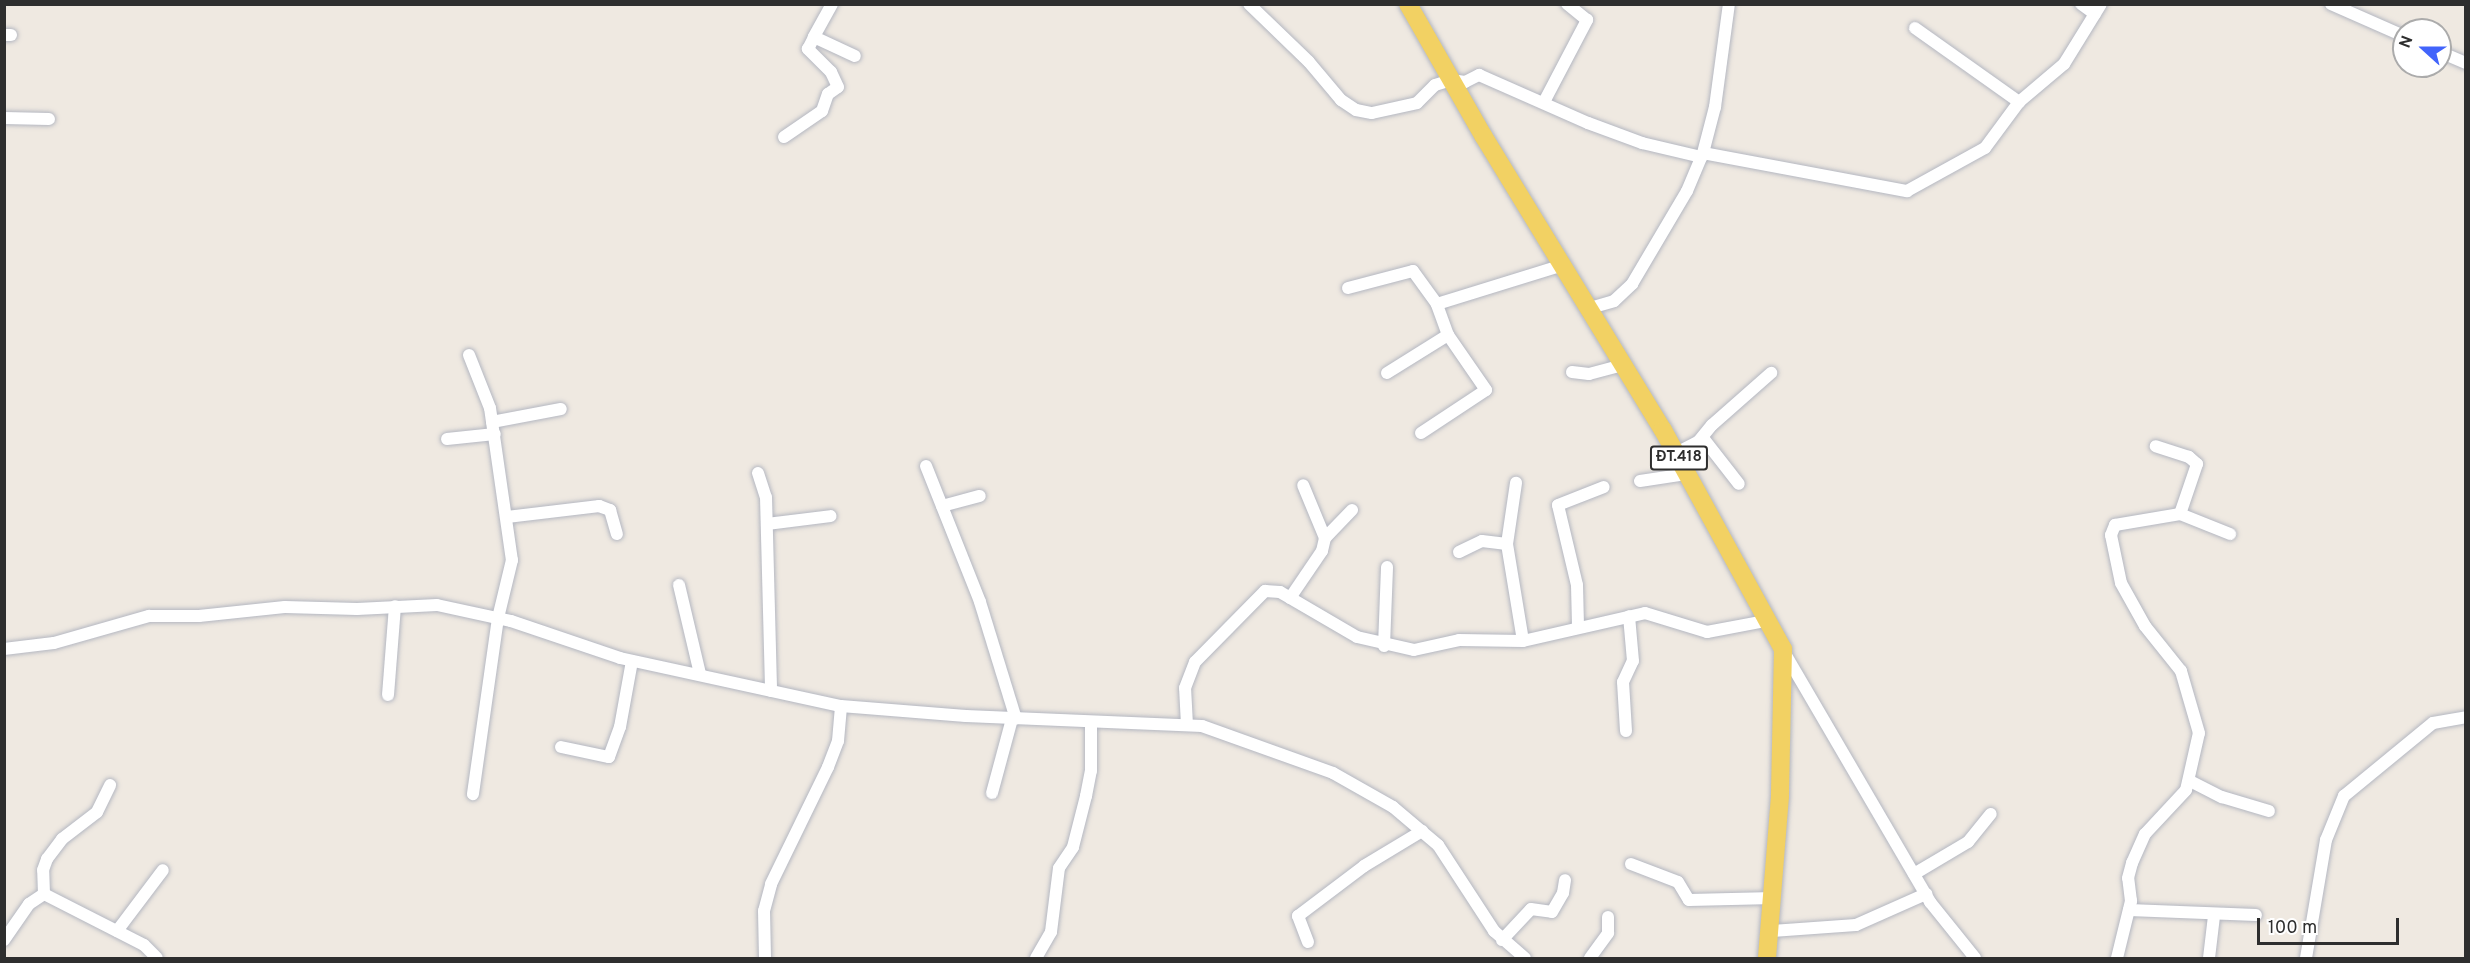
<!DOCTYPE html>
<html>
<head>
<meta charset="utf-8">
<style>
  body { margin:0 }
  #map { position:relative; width:2470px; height:963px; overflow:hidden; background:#efe9e1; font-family:Overpass,sans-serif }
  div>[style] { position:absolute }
  .roads { filter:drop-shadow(0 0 2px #b4b7c1) drop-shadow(0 0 2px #b4b7c1) }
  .street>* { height:12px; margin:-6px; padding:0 6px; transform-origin:6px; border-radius:6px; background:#fff }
  .primary>* { height:18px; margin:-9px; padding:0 9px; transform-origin:9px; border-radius:9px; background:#f2d163 }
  span { translate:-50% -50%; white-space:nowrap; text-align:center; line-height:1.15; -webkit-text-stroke:4.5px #fff; paint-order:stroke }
  .shield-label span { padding:2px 4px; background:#fff; border:2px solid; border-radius:4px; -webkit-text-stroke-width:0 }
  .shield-label { font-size:15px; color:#2e2e2e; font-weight:700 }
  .frame { position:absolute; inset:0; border:6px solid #2e2e2e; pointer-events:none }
  .north { position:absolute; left:2392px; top:18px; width:60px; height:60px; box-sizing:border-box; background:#fff; border:2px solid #ababab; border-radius:50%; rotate:291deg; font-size:16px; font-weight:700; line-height:24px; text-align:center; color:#2e2e2e }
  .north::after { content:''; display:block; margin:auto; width:21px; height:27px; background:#4264fb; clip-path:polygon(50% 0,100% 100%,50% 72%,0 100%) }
  .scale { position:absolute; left:2257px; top:918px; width:142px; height:27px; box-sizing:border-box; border:3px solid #2e2e2e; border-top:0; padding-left:8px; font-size:18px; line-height:21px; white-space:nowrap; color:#2e2e2e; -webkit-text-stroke:4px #fff; paint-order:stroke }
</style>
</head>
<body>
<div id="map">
  <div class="roads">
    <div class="street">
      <i style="left:832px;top:4px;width:38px;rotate:119deg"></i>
      <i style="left:814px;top:37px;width:45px;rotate:24.9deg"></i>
      <i style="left:1249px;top:4px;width:83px;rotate:44deg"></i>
      <i style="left:1309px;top:62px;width:50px;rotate:49.9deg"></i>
      <i style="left:1341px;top:100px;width:18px;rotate:34deg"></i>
      <i style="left:1356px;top:110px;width:16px;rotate:11deg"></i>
      <i style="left:1372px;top:113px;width:46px;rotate:-12.5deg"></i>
      <i style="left:1417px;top:103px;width:25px;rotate:-45deg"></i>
      <i style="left:1435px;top:85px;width:17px;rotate:-17deg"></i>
      <i style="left:1451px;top:80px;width:14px;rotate:8deg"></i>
      <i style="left:1465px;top:82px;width:16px;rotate:-27deg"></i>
      <i style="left:1479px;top:75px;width:119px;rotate:23.8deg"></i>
      <i style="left:1588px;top:123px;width:58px;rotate:20.3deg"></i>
      <i style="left:1642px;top:143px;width:61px;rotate:13.3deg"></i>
      <i style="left:2081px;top:4px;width:17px;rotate:36deg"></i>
      <i style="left:2331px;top:4px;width:80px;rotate:23.7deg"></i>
      <i style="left:1915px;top:28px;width:128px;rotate:35.4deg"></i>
      <i style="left:4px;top:35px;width:7px"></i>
      <i style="left:2440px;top:52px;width:28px;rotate:23deg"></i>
      <i style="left:1544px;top:102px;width:93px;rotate:-62.3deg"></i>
      <i style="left:1587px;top:20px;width:26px;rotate:-141deg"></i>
      <i style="left:4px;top:118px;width:45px;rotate:1.3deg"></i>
      <i style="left:784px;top:137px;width:46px;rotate:-34.4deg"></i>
      <i style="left:822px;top:111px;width:18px;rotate:-71deg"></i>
      <i style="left:828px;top:94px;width:12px;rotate:-35deg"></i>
      <i style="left:838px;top:87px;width:17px;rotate:-115deg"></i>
      <i style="left:831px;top:72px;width:33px;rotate:-135deg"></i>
      <i style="left:808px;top:49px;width:13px;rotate:-63deg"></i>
      <i style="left:1703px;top:153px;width:208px;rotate:10.6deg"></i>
      <i style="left:1907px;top:191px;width:89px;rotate:-28.9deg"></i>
      <i style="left:1985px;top:148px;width:57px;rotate:-53.5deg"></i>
      <i style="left:2019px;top:102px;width:59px;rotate:-40.2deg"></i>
      <i style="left:2064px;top:64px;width:70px;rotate:-58.3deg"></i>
      <i style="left:1348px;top:288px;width:67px;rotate:-14.7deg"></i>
      <i style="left:1413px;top:271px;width:41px;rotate:54deg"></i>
      <i style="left:1437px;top:304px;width:132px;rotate:-17.2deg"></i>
      <i style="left:1590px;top:308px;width:25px;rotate:-16deg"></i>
      <i style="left:1614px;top:301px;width:25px;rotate:-43deg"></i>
      <i style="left:1632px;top:284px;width:108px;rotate:-59.4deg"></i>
      <i style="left:1687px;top:191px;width:41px;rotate:-67.2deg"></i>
      <i style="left:1703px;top:153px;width:48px;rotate:-75.4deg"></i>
      <i style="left:1715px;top:107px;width:104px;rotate:-82.3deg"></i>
      <i style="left:469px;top:355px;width:57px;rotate:68.4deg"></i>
      <i style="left:490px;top:408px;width:154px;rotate:81.8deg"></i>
      <i style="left:512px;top:560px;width:60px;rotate:103.6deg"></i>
      <i style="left:498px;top:618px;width:178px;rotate:98.1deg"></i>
      <i style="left:1572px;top:372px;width:17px;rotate:7deg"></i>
      <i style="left:1589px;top:374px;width:35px;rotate:-15deg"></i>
      <i style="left:1387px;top:373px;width:72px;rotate:-31.9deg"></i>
      <i style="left:492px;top:422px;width:70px;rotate:-10.7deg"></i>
      <i style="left:1421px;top:433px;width:78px;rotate:-33.5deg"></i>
      <i style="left:1486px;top:390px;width:67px;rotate:-124.6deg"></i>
      <i style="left:1448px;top:335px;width:33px;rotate:-110deg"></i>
      <i style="left:1703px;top:438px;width:58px;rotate:52deg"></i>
      <i style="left:447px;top:439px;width:48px;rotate:-5.9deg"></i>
      <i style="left:1676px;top:453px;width:25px;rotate:-27deg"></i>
      <i style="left:1698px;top:442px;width:22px;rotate:-51deg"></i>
      <i style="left:1712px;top:425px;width:79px;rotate:-41.4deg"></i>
      <i style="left:926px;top:466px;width:146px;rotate:68.3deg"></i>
      <i style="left:980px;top:602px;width:122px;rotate:72.9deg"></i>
      <i style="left:758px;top:473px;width:25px;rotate:72deg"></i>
      <i style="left:766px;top:497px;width:194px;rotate:88.5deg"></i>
      <i style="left:1640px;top:481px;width:48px;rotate:-8.5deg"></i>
      <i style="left:942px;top:506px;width:39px;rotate:-15deg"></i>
      <i style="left:2180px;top:514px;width:54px;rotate:21.8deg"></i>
      <i style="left:507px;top:517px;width:93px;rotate:-6.8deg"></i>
      <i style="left:599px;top:506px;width:12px;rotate:20deg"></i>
      <i style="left:610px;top:510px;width:25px;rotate:74deg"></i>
      <i style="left:767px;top:524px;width:64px;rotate:-7.1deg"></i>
      <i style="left:1325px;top:538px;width:39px;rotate:-46deg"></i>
      <i style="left:1507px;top:544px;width:62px;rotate:-81.6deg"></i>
      <i style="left:1459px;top:552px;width:25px;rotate:-26deg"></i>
      <i style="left:1482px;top:541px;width:25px;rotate:7deg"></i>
      <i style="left:1507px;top:544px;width:98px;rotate:80.6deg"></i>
      <i style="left:679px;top:585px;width:91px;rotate:76.7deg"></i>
      <i style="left:1290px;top:598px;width:57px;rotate:-55.8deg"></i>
      <i style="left:1322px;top:551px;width:13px;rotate:-77deg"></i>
      <i style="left:1325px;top:538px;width:57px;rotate:-112.5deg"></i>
      <i style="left:1578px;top:626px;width:41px;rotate:-91.4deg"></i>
      <i style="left:1577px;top:585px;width:82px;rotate:-103.4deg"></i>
      <i style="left:1558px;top:505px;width:49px;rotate:-21.4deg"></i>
      <i style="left:1384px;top:646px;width:79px;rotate:-87.8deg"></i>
      <i style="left:4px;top:649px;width:50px;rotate:-6.8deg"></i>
      <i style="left:54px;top:643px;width:99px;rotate:-15.9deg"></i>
      <i style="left:149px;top:616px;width:50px"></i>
      <i style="left:199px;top:616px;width:86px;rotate:-6deg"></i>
      <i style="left:285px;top:607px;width:72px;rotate:1.6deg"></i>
      <i style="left:357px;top:609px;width:80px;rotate:-2.9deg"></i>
      <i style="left:437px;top:605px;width:76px;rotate:12.2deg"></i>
      <i style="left:511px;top:621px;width:115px;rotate:18.7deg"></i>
      <i style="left:620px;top:658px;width:226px;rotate:12.3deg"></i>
      <i style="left:841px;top:706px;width:125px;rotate:4.6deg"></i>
      <i style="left:966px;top:716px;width:236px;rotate:2.4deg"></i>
      <i style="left:1202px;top:726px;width:139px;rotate:19.7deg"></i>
      <i style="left:1333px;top:773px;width:69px;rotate:29.5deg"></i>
      <i style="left:1393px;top:807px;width:59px;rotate:40.2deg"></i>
      <i style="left:1438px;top:845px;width:103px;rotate:56.9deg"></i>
      <i style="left:1494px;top:931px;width:41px;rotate:41.1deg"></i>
      <i style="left:1784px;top:652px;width:290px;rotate:59.7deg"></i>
      <i style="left:1930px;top:902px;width:72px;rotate:51.2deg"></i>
      <i style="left:388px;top:695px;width:89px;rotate:-85.5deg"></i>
      <i style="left:1187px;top:725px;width:37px;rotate:-93deg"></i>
      <i style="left:1185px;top:688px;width:28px;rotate:-69deg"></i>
      <i style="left:1195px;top:662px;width:100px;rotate:-45.4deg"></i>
      <i style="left:1265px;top:591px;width:15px;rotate:4deg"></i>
      <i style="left:1280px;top:592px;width:89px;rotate:30.3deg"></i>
      <i style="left:1357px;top:637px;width:58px;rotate:12.8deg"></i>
      <i style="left:1414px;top:650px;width:46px;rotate:-12.5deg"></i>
      <i style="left:1459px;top:640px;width:64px;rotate:0.9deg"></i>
      <i style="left:1523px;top:641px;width:125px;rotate:-12.9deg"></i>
      <i style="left:1645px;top:613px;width:65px;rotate:17deg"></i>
      <i style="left:1707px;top:632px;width:60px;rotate:-10.6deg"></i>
      <i style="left:1626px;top:731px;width:49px;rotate:-93.5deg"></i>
      <i style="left:1623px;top:682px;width:23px;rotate:-65deg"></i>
      <i style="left:1633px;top:661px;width:45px;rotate:-95.1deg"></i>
      <i style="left:561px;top:747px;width:49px;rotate:11.8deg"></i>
      <i style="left:609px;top:757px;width:32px;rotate:-70deg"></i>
      <i style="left:620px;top:727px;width:67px;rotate:-79.7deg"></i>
      <i style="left:2190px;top:781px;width:36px;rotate:27deg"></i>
      <i style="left:2222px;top:797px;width:49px;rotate:16.6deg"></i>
      <i style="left:992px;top:793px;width:77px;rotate:-74.9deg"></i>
      <i style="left:1631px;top:864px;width:50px;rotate:21deg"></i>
      <i style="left:1678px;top:882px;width:21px;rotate:59deg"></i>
      <i style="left:1689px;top:900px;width:85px;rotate:-1.3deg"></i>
      <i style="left:1914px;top:874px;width:63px;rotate:-30.7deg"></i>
      <i style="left:1968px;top:842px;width:36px;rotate:-51deg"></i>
      <i style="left:44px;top:894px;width:24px;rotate:-92deg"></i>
      <i style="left:43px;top:870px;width:12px;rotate:-70deg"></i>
      <i style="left:47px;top:859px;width:25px;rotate:-53deg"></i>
      <i style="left:62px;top:839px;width:44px;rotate:-37.6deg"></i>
      <i style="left:97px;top:812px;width:30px;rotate:-64deg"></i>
      <i style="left:2129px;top:910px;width:127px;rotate:2.3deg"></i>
      <i style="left:117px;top:931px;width:76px;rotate:-53deg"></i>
      <i style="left:1772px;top:931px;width:84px;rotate:-4.1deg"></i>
      <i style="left:1856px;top:925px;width:77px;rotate:-23.9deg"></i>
      <i style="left:4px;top:940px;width:44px;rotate:-55.2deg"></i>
      <i style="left:29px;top:904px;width:18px;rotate:-34deg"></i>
      <i style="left:44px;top:894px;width:112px;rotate:27deg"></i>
      <i style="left:144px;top:945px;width:18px;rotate:45deg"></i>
      <i style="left:1502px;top:940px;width:42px;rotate:-46.9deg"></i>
      <i style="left:1531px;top:909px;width:21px;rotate:8deg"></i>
      <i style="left:1552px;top:912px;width:22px;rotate:-60deg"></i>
      <i style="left:1563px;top:893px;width:13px;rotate:-81deg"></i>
      <i style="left:1308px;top:942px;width:28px;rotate:-111deg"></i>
      <i style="left:1298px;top:916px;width:83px;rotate:-37.1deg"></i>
      <i style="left:1364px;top:866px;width:68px;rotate:-31.1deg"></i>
      <i style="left:765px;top:958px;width:47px;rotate:-91.2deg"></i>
      <i style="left:764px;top:911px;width:28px;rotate:-75deg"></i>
      <i style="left:771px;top:884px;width:130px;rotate:-64deg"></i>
      <i style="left:828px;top:767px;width:28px;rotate:-69deg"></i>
      <i style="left:838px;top:741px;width:35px;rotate:-85deg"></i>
      <i style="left:1036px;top:958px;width:30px;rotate:-60deg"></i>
      <i style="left:1051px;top:932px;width:64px;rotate:-82.9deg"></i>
      <i style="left:1059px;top:868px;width:25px;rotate:-56deg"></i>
      <i style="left:1073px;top:847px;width:53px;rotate:-75.7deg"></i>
      <i style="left:1086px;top:796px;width:25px;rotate:-79deg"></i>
      <i style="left:1091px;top:771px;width:48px;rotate:-90deg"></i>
      <i style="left:1590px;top:958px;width:31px;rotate:-54deg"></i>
      <i style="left:1608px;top:933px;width:16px;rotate:-90deg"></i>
      <i style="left:2117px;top:958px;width:59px;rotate:-76.2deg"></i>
      <i style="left:2131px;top:901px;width:23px;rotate:-97deg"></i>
      <i style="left:2128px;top:878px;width:16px;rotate:-75deg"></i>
      <i style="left:2132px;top:863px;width:32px;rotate:-66deg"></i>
      <i style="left:2145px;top:834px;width:60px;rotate:-47deg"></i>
      <i style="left:2186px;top:790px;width:58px;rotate:-77.2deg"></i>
      <i style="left:2199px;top:733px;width:65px;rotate:-106.2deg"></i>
      <i style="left:2181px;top:671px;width:58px;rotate:-128.7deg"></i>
      <i style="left:2145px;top:626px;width:49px;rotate:-119.2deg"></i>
      <i style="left:2121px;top:583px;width:49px;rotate:-101.8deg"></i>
      <i style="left:2111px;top:535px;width:11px;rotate:-68deg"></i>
      <i style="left:2115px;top:525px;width:66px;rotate:-9.6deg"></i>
      <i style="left:2180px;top:514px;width:53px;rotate:-71.2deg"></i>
      <i style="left:2197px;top:464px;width:11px;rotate:-139deg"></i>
      <i style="left:2189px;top:457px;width:35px;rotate:-162deg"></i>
      <i style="left:2209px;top:958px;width:42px;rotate:-83.2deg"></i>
      <i style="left:2306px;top:958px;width:120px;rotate:-80.4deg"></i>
      <i style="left:2326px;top:840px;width:48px;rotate:-67.8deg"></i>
      <i style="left:2344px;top:796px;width:115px;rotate:-39.4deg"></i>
      <i style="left:2433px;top:723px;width:34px;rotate:-10deg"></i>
    </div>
    <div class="primary">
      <i style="left:1408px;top:4px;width:153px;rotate:60.3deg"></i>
      <i style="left:1484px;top:137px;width:343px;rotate:58.6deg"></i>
      <i style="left:1663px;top:430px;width:250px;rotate:61.3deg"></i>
      <i style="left:1783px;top:649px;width:147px;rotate:91.2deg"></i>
      <i style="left:1780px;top:796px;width:163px;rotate:94.6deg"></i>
    </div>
  </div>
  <div class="shield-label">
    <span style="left:1679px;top:458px">ĐT.418</span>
  </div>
  <div class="frame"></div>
  <div class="north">N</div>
  <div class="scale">100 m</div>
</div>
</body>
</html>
